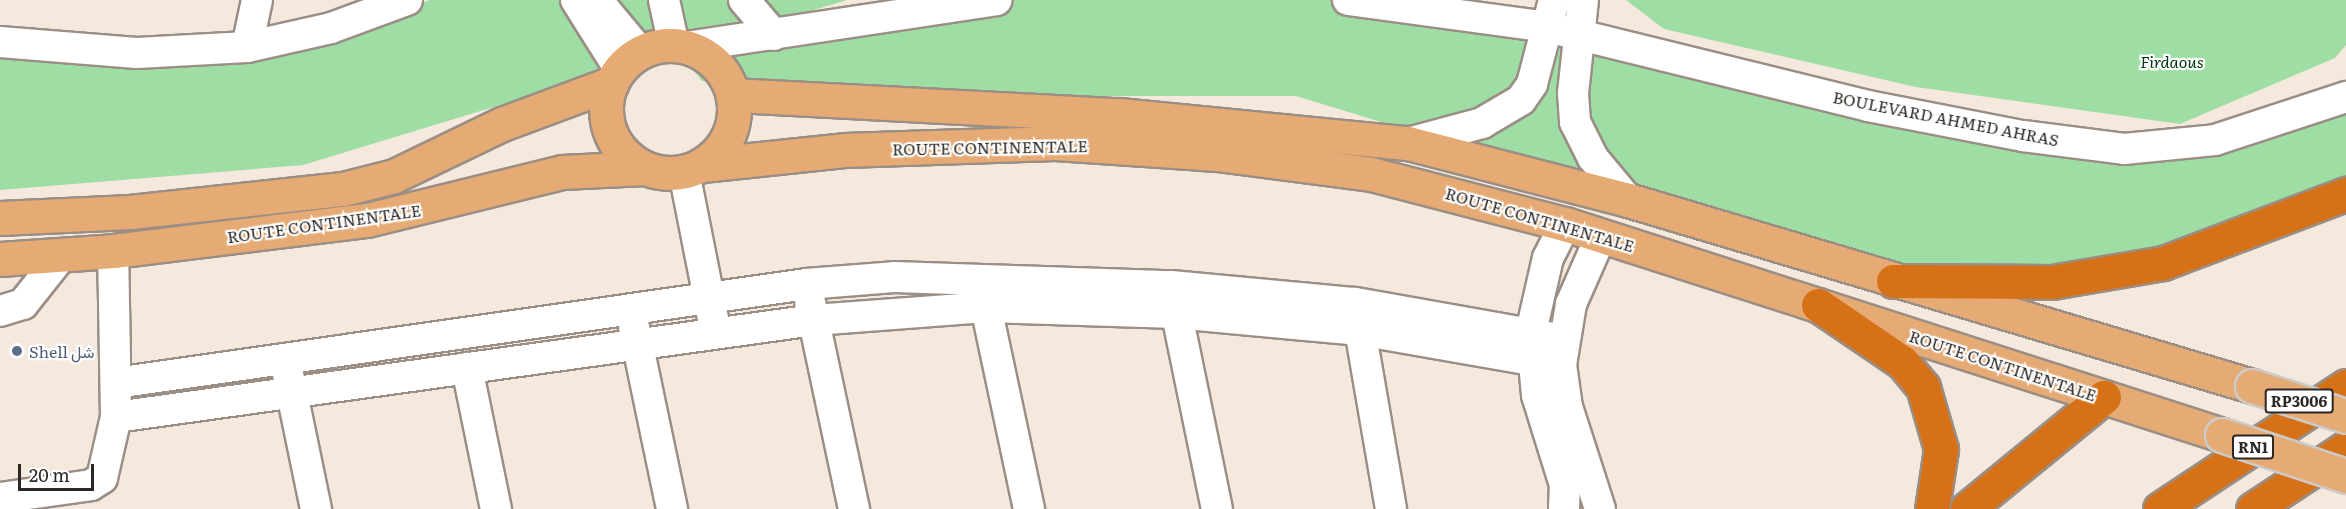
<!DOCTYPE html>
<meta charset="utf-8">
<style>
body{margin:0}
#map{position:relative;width:2346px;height:509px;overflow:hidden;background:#f5e9de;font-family:Literata,Vazirmatn,serif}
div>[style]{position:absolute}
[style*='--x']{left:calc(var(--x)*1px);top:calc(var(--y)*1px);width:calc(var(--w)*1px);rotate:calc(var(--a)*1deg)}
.green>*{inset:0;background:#9edda3}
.roads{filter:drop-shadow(2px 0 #9a8e85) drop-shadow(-2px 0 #9a8e85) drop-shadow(0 2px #9a8e85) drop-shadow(0 -2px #9a8e85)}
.minor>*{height:30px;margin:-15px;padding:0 15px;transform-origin:15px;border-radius:15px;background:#fff}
.major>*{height:33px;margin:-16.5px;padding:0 16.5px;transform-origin:16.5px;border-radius:16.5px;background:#e6aa74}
.major>.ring{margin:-16.5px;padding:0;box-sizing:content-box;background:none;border:33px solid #e6aa74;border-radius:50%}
.highway>*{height:33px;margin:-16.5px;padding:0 16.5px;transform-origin:16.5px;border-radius:16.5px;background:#d67118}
.bridges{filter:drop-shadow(2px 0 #cccbca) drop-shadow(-2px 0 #cccbca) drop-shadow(0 2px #cccbca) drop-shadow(0 -2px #cccbca)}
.major-bridge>*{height:33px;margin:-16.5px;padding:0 16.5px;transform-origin:16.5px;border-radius:16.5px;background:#e6aa74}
.dots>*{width:16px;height:16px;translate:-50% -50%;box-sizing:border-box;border:3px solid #fff;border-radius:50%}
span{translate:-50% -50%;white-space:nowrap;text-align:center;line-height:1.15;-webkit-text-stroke:4.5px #fff;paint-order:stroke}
.shield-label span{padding:2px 4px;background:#fff;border:2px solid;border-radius:4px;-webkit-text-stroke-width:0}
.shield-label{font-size:15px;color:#2c2723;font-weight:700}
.park-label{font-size:16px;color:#00370c;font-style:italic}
.street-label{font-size:16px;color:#2c2723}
.service-label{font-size:16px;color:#4e5e75}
.left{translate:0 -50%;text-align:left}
.scale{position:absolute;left:18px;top:464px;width:76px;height:27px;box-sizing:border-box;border:3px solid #2c2723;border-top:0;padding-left:8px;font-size:18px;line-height:21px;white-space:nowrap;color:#2c2723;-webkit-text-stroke:4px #fff;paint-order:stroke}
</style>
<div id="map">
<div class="green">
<div style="clip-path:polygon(430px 0,847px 0,700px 44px,944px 0,1385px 0,2124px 149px,2346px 97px,2346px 192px,2163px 263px,1914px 285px,1296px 96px,1064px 96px,702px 81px,678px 51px,303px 165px,0 190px,0 44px,353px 31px)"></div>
<div style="clip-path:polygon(1626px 0,2346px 0,2346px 45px,2335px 58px,2180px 124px,1916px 87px,1664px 29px)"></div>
</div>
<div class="roads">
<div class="minor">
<div style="--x:576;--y:0;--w:83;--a:57.8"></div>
<div style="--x:597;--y:0;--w:69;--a:50.3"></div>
<div style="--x:664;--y:0;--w:47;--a:77.7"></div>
<div style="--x:744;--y:0;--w:46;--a:49.4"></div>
<div style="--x:1348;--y:0;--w:201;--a:7.7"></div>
<div style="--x:1547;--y:27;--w:331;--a:13.8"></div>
<div style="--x:1868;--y:106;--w:158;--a:11"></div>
<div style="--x:2023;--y:136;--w:102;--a:7.3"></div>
<div style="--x:2124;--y:149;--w:91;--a:-5.6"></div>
<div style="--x:2215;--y:140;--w:138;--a:-18.2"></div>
<div style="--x:1583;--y:0;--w:94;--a:96.1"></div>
<div style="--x:1573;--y:93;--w:29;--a:86"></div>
<div style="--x:1575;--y:122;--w:40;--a:63.4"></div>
<div style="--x:1593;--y:158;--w:55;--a:50.2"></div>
<div style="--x:0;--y:42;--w:137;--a:4.6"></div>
<div style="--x:137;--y:53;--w:110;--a:-3.1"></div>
<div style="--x:247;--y:47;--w:86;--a:-12.7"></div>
<div style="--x:331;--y:28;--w:81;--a:-20.2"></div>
<div style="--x:247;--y:47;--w:48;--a:-78"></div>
<div style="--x:686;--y:47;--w:314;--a:-8.6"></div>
<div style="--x:1408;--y:143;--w:77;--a:-15.1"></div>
<div style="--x:1482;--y:123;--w:45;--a:-30.5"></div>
<div style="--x:1521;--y:100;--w:19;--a:-55"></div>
<div style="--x:1532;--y:84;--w:87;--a:-75.3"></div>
<div style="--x:684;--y:172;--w:150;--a:78.8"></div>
<div style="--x:982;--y:288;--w:226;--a:78"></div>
<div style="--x:1173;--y:295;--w:218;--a:78.4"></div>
<div style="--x:810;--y:302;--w:212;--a:78"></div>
<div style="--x:0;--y:311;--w:24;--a:-17"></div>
<div style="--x:23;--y:304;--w:61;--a:-51.6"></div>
<div style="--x:1357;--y:312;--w:200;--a:80.2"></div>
<div style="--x:634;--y:327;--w:186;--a:78.2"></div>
<div style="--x:467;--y:368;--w:144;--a:78.4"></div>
<div style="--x:288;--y:374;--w:138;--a:78.3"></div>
<div style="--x:116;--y:383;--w:697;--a:-8.16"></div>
<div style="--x:806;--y:284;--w:88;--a:-4.5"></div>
<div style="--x:894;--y:277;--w:277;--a:1.9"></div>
<div style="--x:1171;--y:286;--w:185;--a:5.3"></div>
<div style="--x:1355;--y:303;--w:212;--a:10"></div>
<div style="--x:116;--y:417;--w:705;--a:-7.91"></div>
<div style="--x:814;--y:320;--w:172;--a:-4.3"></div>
<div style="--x:986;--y:307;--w:190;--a:1.8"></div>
<div style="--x:1176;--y:313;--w:185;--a:5.3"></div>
<div style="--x:1360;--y:330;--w:204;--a:9.9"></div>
<div style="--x:0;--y:498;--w:92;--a:-8.1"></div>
<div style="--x:91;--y:485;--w:13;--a:-32"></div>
<div style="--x:102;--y:478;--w:63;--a:-77.1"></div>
<div style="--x:116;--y:417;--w:166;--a:-91"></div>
<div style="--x:1564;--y:509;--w:24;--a:-88"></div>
<div style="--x:1565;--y:485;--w:94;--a:-107.3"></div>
<div style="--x:1537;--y:395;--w:63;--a:-95.4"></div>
<div style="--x:1531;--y:332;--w:76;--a:-77.1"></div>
<div style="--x:1548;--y:258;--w:38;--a:-63"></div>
<div style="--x:1600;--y:509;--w:107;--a:-107.9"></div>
<div style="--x:1567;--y:407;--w:42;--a:-98.1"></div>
<div style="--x:1561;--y:365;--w:62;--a:-80.7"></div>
<div style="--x:1571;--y:304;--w:74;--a:-66.2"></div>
</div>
<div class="major">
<div class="ring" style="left:606px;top:45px;width:95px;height:95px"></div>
<div style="--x:733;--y:95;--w:388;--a:3"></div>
<div style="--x:1120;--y:115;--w:289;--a:5.6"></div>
<div style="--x:1408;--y:143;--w:227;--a:14.5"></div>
<div style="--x:1628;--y:200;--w:651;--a:16.6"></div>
<div style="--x:702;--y:165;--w:143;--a:-6"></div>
<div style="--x:844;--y:150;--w:211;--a:-1.9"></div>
<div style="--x:1055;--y:143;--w:162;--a:3.9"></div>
<div style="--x:1217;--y:154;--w:155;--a:7.4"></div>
<div style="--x:1371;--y:174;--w:200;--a:14.5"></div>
<div style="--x:1565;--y:224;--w:690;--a:17.8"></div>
<div style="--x:0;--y:218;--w:130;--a:-2.6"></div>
<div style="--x:130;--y:212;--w:214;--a:-6.2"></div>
<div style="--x:343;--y:189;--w:53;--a:-14.3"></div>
<div style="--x:394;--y:176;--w:120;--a:-25.7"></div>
<div style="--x:502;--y:124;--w:117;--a:-20.4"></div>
<div style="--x:0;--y:259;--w:113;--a:-4"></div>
<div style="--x:113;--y:251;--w:256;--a:-7"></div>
<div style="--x:367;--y:220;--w:201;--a:-13.8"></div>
<div style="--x:562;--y:172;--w:83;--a:-2.8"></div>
</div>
<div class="highway">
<div style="--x:1893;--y:281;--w:159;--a:0.4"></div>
<div style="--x:2052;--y:282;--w:113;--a:-9.7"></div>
<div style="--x:2163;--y:263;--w:196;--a:-20.7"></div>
<div style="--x:1818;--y:305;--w:102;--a:34.2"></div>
<div style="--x:1902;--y:362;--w:33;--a:50"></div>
<div style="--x:1923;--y:387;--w:65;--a:73.8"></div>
<div style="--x:1941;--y:449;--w:61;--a:98.5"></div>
<div style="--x:1967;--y:509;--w:177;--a:-39.3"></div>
<div style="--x:2160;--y:509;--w:223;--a:-33.5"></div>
<div style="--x:2253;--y:509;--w:111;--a:-33.3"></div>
</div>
</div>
<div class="bridges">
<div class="major-bridge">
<div style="--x:2252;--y:386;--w:99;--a:17.7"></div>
<div style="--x:2222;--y:435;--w:131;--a:18.3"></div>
</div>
</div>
<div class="dots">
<div style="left:17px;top:351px;background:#5c6f8a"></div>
</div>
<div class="shield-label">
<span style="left:2299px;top:401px">RP3006</span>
<span style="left:2253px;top:447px">RN1</span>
</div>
<div class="park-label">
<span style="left:2172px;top:61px">Firdaous</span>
</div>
<div class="street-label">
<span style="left:1946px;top:118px;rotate:11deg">BOULEVARD AHMED AHRAS</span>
<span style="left:990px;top:147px;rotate:-1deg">ROUTE CONTINENTALE</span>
<span style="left:1540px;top:219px;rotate:16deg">ROUTE CONTINENTALE</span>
<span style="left:324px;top:223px;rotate:-8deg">ROUTE CONTINENTALE</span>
<span style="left:2003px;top:365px;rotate:18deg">ROUTE CONTINENTALE</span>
</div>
<div class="service-label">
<span class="left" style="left:29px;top:351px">Shell شل</span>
</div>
<div class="scale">20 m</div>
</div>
